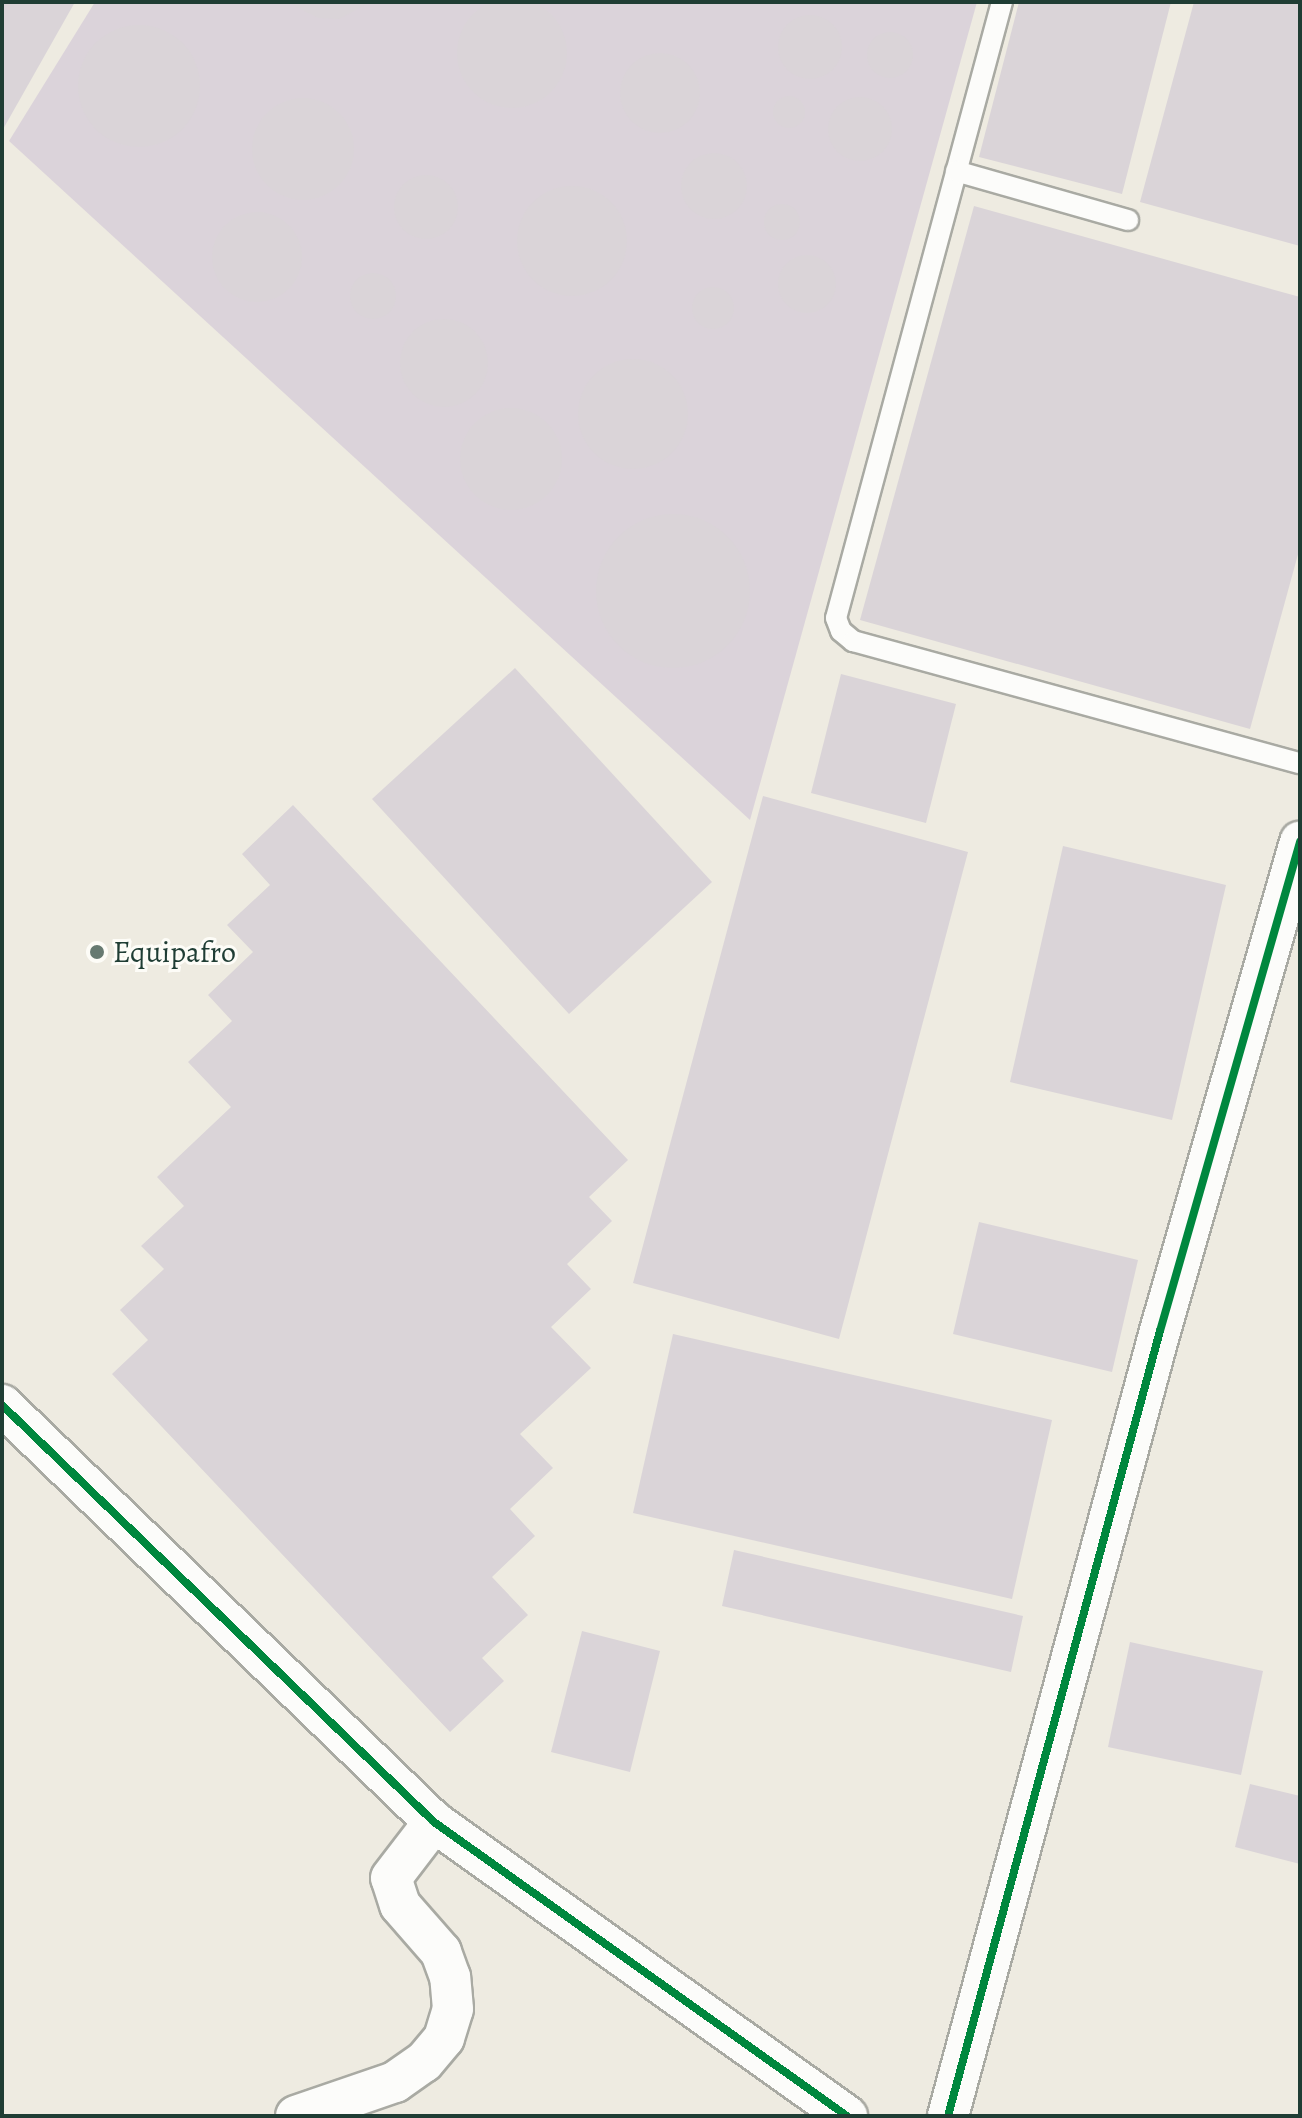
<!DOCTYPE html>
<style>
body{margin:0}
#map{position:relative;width:1302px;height:2118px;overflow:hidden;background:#eeebe1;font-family:Alegreya,serif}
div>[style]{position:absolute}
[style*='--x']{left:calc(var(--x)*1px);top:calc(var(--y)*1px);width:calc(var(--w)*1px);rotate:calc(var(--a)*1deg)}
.industrial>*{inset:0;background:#dbd3da}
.building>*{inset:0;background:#dad4d8}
.round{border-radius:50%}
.roads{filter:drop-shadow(2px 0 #a9aaa3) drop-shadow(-2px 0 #a9aaa3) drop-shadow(0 2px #a9aaa3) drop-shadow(0 -2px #a9aaa3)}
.lane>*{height:20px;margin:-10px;padding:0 10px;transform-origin:10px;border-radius:10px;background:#fcfcfa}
.street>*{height:40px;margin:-20px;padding:0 20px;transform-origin:20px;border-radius:20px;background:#fcfcfa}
.cycleway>*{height:8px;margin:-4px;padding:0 4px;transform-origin:4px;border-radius:4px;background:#00873e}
.dots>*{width:22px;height:22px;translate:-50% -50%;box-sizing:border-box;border:4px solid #fdfcf7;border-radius:50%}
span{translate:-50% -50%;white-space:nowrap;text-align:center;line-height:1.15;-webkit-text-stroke:6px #fdfcf7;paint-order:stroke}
.poi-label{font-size:30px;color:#1f3d34}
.left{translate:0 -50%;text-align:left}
.frame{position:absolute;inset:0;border:4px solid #1f3d34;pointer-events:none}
</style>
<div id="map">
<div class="industrial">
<div style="clip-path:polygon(95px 2px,977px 2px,750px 820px,9px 141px)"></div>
</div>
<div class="building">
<div class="round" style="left:457px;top:-2px;width:110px;height:110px"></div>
<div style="clip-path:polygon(2px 2px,75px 2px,2px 131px)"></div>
<div style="clip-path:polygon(287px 2px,371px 2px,339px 19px,318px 18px)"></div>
<div style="clip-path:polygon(1019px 2px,1171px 2px,1122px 194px,979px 157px)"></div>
<div style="clip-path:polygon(1194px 2px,1300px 2px,1300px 246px,1140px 202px)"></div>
<div class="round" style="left:778px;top:15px;width:64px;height:64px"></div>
<div class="round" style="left:78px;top:25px;width:122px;height:122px"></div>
<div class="round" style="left:867px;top:32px;width:46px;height:46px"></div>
<div class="round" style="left:620px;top:53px;width:80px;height:80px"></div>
<div class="round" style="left:773px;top:96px;width:32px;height:32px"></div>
<div class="round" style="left:828px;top:97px;width:64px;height:64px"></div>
<div class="round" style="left:252px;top:98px;width:102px;height:102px"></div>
<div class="round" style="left:681px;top:153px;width:66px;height:66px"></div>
<div class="round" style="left:394px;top:175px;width:64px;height:64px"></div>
<div class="round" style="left:517px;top:186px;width:110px;height:110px"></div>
<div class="round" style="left:764px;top:204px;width:36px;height:36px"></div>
<div style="clip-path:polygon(974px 206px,1300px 297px,1300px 547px,1250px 729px,860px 620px)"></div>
<div class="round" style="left:212px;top:212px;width:90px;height:90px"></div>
<div class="round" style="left:778px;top:255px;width:58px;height:58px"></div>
<div class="round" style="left:350px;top:273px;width:46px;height:46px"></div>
<div class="round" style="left:692px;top:287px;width:42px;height:42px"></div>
<div class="round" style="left:400px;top:319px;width:88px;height:88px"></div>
<div class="round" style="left:578px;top:359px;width:110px;height:110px"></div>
<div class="round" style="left:460px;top:408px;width:102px;height:102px"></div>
<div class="round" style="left:596px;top:514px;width:154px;height:154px"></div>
<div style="clip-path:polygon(515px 668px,712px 882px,569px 1014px,372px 799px)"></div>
<div style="clip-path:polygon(841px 674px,956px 704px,926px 823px,811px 793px)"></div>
<div style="clip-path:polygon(763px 796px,968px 852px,839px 1339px,633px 1283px)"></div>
<div style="clip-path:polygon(293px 805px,628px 1160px,589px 1197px,612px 1221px,567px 1264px,591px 1289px,551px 1327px,591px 1368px,520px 1434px,553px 1468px,510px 1509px,535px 1536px,492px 1577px,528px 1615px,482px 1658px,504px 1681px,450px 1732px,112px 1374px,148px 1340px,120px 1310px,164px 1269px,141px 1246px,184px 1206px,157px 1177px,231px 1107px,188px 1062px,232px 1021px,208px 995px,253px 952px,227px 925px,270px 885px,242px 854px)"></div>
<div style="clip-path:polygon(1063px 846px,1226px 885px,1172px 1120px,1010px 1082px)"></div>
<div style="clip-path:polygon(979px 1222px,1138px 1260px,1112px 1372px,953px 1334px)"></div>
<div style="clip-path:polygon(673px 1334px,1052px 1420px,1012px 1599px,633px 1513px)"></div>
<div style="clip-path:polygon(734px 1550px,1023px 1616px,1011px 1672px,722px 1606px)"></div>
<div style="clip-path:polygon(582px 1631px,660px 1651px,630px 1772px,551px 1752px)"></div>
<div style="clip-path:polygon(1130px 1642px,1263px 1671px,1241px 1775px,1108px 1747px)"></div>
<div style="clip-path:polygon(1250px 1784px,1300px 1796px,1300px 1864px,1235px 1847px)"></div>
</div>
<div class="roads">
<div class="lane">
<div style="--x:1002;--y:2;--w:638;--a:105.08"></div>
<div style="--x:836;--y:618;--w:14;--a:69"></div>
<div style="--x:841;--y:631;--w:16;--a:40"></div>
<div style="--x:853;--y:641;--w:463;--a:15.3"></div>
<div style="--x:956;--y:171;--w:179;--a:15.9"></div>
</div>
<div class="street">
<div style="--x:2;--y:1405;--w:600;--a:43.99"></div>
<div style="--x:434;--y:1822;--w:507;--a:35.45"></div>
<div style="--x:296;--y:2116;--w:105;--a:-19"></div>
<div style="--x:395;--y:2082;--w:35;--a:-35"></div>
<div style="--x:424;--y:2062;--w:31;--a:-50"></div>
<div style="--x:444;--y:2038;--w:30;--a:-73"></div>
<div style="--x:453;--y:2009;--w:32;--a:-95"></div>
<div style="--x:450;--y:1977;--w:27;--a:-110"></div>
<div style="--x:441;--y:1952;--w:62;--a:-131.1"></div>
<div style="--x:400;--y:1905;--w:28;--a:-108"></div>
<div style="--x:391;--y:1878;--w:71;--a:-52.5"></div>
<div style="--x:948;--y:2116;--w:813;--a:-74.89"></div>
<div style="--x:1160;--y:1331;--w:509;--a:-74.02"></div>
</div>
</div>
<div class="cycleway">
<div style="--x:2;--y:1405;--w:600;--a:43.99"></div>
<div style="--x:434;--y:1822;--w:507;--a:35.45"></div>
<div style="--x:948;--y:2116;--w:813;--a:-74.89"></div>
<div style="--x:1160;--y:1331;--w:509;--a:-74.02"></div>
</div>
<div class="dots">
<div style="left:97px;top:952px;background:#677a71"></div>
</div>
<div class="poi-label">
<span class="left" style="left:113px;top:952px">Equipafro</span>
</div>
<div class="frame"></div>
</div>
